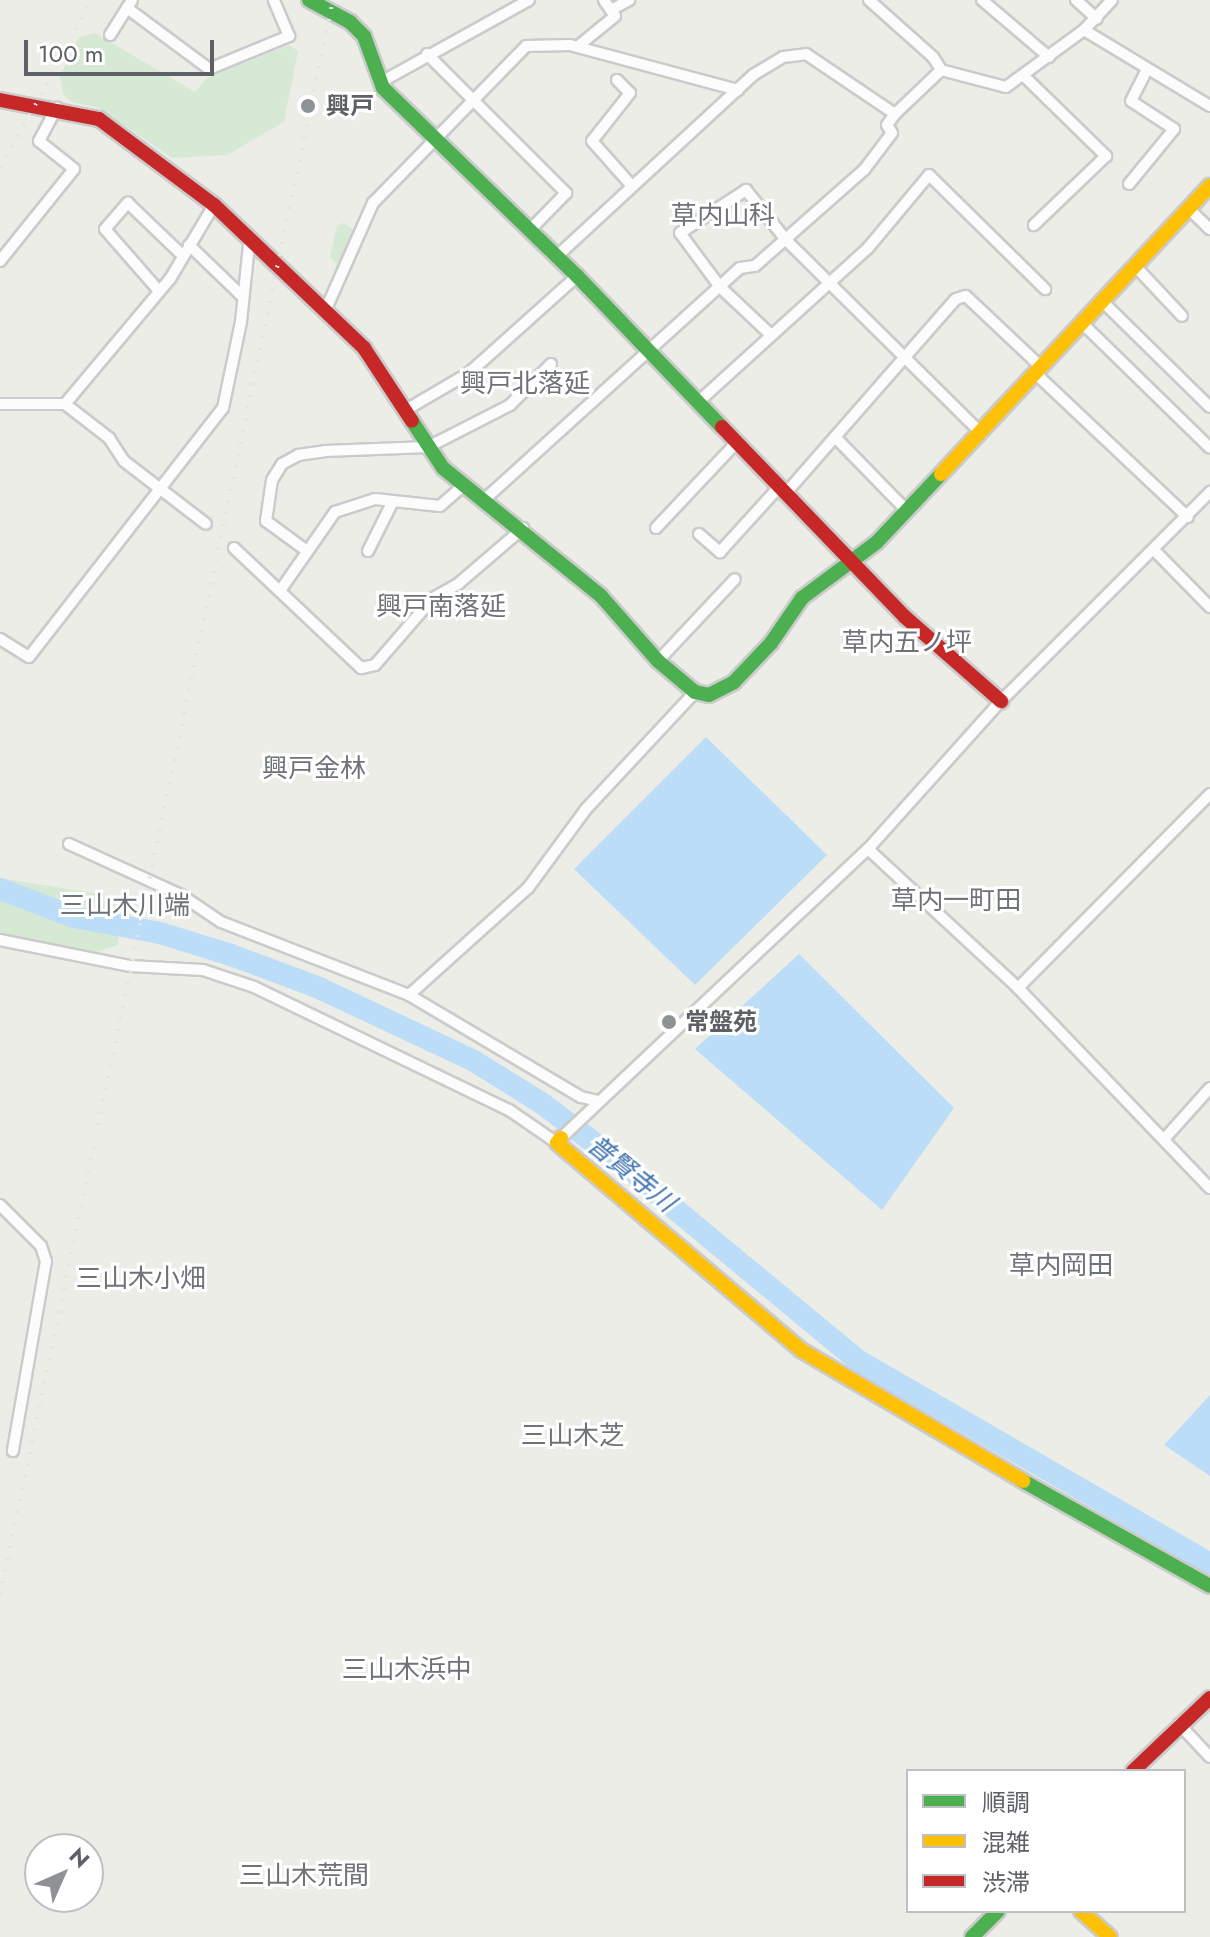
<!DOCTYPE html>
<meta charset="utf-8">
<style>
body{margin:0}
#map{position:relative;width:1210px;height:1937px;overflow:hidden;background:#edede8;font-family:Jost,"Noto Sans JP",sans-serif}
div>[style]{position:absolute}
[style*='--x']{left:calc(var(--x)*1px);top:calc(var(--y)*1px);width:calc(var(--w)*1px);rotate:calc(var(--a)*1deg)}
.green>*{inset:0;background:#d6e9d4}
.water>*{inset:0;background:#bcddf7}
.river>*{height:22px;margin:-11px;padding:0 11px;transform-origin:11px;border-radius:11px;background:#bcddf7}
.roads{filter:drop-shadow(2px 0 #cacbca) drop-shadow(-2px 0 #cacbca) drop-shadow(0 2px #cacbca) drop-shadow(0 -2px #cacbca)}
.street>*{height:10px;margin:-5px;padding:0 5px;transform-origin:5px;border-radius:5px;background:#fcfcfc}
.fast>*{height:14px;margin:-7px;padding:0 7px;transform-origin:7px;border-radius:7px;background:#4caf50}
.slow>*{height:14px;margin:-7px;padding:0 7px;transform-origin:7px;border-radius:7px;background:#ffc107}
.jam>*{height:14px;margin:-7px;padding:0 7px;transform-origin:7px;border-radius:7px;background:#c62828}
.rail>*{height:4px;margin-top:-2px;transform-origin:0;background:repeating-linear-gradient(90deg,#e4e4e3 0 2px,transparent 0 12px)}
.dots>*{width:22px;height:22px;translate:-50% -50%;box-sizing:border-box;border:4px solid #fff;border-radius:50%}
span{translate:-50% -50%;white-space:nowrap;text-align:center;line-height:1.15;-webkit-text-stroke:6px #fff;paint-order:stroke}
.poi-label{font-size:24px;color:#5d6166;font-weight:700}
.left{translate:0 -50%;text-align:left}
.neighbourhood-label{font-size:26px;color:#6e7378}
.water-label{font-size:26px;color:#4376b1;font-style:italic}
.legend{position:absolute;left:906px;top:1769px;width:280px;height:144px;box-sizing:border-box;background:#fff;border:2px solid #bec0c2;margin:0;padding:10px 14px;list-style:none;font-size:24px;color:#5d6166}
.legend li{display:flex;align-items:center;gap:16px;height:40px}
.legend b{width:40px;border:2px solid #bec0c2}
.north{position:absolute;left:24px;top:1833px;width:80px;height:80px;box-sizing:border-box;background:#fff;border:2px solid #bec0c2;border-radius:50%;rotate:45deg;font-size:22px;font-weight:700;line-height:32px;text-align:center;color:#5d6166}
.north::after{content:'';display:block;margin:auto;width:28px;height:36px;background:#8f9294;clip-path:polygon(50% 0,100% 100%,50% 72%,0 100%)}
.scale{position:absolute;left:24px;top:40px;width:190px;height:36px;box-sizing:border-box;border:4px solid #5d6166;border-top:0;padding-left:10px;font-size:24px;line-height:28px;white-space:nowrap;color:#5d6166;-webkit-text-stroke:6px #fff;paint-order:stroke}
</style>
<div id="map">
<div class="green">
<div style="clip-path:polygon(95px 33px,195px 92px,207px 78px,289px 45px,298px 51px,284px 122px,227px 155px,172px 158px,99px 108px,71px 102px,63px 94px,60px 76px,79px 37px)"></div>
<div style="clip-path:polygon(343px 223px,353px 229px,338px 265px,330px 257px,337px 226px)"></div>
<div style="clip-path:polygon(0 878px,118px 897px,118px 945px,88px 955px,0 936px)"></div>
</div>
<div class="water">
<div style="clip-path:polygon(706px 737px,827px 855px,695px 985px,574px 869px)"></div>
<div style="clip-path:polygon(799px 954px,954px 1108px,882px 1210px,695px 1049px)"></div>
<div style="clip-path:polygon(1210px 1395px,1210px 1476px,1164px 1445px)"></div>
</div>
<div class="river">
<div style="--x:0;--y:889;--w:79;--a:20.7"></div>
<div style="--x:74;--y:917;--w:87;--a:10.5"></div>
<div style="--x:160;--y:933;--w:74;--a:17.2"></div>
<div style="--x:231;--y:955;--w:92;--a:20.4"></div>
<div style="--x:317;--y:987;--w:174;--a:25.2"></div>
<div style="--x:474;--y:1061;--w:81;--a:31.9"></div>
<div style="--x:543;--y:1104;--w:79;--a:37.3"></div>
<div style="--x:606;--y:1152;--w:328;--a:39.6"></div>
<div style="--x:859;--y:1361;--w:405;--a:30"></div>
</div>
<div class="roads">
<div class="street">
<div style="--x:869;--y:0;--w:86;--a:41.7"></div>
<div style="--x:933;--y:57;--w:15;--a:58"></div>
<div style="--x:982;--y:0;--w:88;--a:40.4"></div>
<div style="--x:1076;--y:0;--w:28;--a:42"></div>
<div style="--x:127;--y:8;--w:102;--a:36.6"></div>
<div style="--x:209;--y:69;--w:87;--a:-22.4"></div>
<div style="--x:289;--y:36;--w:39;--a:-113"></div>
<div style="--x:611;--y:10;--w:21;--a:-29"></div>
<div style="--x:1084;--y:30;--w:147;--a:31.1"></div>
<div style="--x:110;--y:35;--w:41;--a:-57.8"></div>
<div style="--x:577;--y:47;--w:49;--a:-39.2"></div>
<div style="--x:615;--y:16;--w:19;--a:-125"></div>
<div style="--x:427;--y:54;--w:197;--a:45"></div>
<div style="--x:566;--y:193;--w:52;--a:134.2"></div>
<div style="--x:1024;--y:76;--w:115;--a:44.3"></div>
<div style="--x:1106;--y:156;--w:100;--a:136.2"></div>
<div style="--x:617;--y:80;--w:18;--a:45"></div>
<div style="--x:630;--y:93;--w:61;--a:128.4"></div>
<div style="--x:592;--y:141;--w:59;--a:48.4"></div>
<div style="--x:381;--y:82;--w:169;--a:-29"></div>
<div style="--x:1129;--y:184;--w:71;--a:-50.7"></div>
<div style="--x:1174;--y:129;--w:51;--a:-146.9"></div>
<div style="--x:1131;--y:101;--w:35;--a:-63"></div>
<div style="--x:1189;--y:209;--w:29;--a:44"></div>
<div style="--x:189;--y:245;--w:74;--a:43.9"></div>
<div style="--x:556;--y:257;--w:268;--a:-42.7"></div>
<div style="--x:753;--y:75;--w:35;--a:-31"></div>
<div style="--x:783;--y:57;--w:23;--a:-7"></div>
<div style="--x:806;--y:54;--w:107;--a:34"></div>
<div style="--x:0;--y:261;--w:118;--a:-51.2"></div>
<div style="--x:74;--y:169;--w:45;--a:-141.3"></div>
<div style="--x:39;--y:141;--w:38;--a:-62"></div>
<div style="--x:1136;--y:267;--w:67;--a:46.8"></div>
<div style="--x:159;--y:291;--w:82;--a:-131.1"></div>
<div style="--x:105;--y:229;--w:35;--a:-49"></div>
<div style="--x:128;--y:203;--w:76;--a:43.9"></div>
<div style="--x:1104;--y:303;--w:148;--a:44.5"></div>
<div style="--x:326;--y:309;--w:116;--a:-66.1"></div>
<div style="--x:373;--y:203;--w:219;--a:-45.7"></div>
<div style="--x:526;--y:46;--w:44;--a:-1.3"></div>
<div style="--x:570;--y:45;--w:174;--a:15"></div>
<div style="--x:1083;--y:324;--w:177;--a:44.3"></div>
<div style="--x:771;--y:335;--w:70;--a:-136.7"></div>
<div style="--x:720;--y:287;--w:67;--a:-126.5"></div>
<div style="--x:680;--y:233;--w:79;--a:-33.1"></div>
<div style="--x:746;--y:190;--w:64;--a:51.3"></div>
<div style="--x:786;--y:240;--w:273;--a:44.7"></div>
<div style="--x:1035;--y:373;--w:210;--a:43.3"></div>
<div style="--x:697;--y:403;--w:231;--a:-42.2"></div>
<div style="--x:868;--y:248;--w:95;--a:-50.1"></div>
<div style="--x:929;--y:175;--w:163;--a:44.5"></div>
<div style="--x:0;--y:404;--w:65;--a:0"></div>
<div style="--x:65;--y:404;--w:56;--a:37.7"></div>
<div style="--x:109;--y:438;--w:27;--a:57"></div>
<div style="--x:124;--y:461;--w:103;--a:37.5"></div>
<div style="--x:65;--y:404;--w:163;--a:-50"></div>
<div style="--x:170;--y:279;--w:86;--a:-59.3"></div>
<div style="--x:404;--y:411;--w:75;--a:-30.3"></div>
<div style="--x:469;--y:373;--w:145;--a:-41.9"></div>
<div style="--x:835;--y:437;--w:103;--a:45.8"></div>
<div style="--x:785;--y:494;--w:259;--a:-48.8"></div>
<div style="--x:956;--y:299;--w:10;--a:-17"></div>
<div style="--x:966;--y:296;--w:103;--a:43.4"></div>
<div style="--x:485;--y:499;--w:344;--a:-42.2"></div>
<div style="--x:740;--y:268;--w:15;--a:-8"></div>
<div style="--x:755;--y:266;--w:145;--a:-41.4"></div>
<div style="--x:864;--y:170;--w:46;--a:-52.9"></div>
<div style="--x:892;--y:133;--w:9;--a:-122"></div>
<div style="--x:887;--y:125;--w:14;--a:-54"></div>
<div style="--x:895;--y:114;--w:64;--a:-43.7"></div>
<div style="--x:941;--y:70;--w:67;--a:14.7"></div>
<div style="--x:1006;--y:87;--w:97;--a:-36.2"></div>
<div style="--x:1084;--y:30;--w:41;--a:-47"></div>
<div style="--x:656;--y:528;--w:117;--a:-46.7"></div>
<div style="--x:699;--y:534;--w:28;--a:41"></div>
<div style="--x:720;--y:552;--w:88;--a:-47.8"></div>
<div style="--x:234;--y:548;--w:175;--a:43.4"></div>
<div style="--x:361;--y:668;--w:14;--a:-12"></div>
<div style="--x:375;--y:665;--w:89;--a:-49.1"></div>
<div style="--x:433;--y:598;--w:29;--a:-29"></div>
<div style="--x:458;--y:584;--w:86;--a:-40.7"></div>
<div style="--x:1154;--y:550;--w:80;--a:45.5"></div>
<div style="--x:307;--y:551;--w:51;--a:-143.8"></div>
<div style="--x:266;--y:521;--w:41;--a:-81.7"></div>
<div style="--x:272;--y:480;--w:19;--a:-58"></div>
<div style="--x:282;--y:464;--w:18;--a:-29"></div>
<div style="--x:298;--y:455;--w:27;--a:-8"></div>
<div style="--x:325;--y:451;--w:103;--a:-2.2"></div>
<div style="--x:428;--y:447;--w:92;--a:-27.1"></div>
<div style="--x:510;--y:405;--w:58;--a:-45"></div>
<div style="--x:368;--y:551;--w:56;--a:-63.4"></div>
<div style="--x:282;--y:588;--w:93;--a:-55.1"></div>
<div style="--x:335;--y:512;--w:42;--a:-18"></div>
<div style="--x:375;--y:499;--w:65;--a:6.1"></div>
<div style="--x:440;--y:506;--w:33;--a:-41"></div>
<div style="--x:0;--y:639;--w:34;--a:32"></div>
<div style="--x:29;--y:657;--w:316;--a:-52.1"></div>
<div style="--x:223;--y:408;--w:88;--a:-78.2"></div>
<div style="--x:241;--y:322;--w:78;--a:-84.1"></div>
<div style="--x:658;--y:661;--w:112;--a:-46.8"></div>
<div style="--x:69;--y:844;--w:123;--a:24.5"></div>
<div style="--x:181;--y:895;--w:48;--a:34"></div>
<div style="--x:221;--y:922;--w:202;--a:21.2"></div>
<div style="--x:409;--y:995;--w:200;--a:30.7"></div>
<div style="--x:581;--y:1097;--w:17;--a:13"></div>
<div style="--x:868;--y:849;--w:205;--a:42.8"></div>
<div style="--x:1018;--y:988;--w:277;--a:46.2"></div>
<div style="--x:0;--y:940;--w:133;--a:11.3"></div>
<div style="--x:130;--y:966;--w:73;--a:3.1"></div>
<div style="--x:203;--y:970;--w:54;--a:18.4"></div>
<div style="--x:254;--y:987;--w:283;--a:25.8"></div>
<div style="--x:509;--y:1110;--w:58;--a:34.5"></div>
<div style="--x:1018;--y:988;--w:273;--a:-45.3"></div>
<div style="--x:409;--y:995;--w:160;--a:-42"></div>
<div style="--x:528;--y:888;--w:98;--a:-53.7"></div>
<div style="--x:586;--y:809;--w:160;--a:-47"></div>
<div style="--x:1166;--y:1137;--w:66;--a:-48.1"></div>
<div style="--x:561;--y:1138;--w:422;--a:-43.3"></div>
<div style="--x:868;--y:849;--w:199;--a:-48.1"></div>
<div style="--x:1001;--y:701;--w:296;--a:-45"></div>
<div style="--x:0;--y:1205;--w:58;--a:45"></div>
<div style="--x:41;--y:1246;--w:16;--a:72"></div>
<div style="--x:46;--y:1261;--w:193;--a:99.9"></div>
<div style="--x:1179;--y:1724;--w:45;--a:46.8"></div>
</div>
<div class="fast">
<div style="--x:309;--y:0;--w:47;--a:28.2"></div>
<div style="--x:350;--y:22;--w:20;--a:45"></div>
<div style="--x:364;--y:36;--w:55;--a:69.9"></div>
<div style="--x:383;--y:88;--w:270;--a:44.1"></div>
<div style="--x:577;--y:276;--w:209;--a:46.2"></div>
<div style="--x:412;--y:421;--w:56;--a:56.6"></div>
<div style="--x:443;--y:468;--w:203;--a:39"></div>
<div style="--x:601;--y:596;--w:86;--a:48.8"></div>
<div style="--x:658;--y:661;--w:48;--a:40"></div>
<div style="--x:695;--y:692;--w:14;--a:12"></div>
<div style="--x:709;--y:695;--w:28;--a:-27"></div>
<div style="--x:734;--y:682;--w:54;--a:-46.5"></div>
<div style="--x:771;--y:643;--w:55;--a:-55.4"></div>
<div style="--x:802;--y:598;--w:94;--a:-36.7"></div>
<div style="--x:877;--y:542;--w:93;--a:-46.7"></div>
<div style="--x:1023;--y:1481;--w:214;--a:29.3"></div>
<div style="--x:972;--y:1937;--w:37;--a:-45"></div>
</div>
<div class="slow">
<div style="--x:941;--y:474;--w:394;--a:-47"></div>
<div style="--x:561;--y:1138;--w:6;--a:129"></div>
<div style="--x:557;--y:1143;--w:320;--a:40.3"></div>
<div style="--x:801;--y:1350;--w:258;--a:30.5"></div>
<div style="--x:1081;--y:1911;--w:39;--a:42"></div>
</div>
<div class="jam">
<div style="--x:0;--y:100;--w:101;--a:10.9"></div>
<div style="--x:99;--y:119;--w:144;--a:36.8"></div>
<div style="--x:214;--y:205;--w:207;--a:43.6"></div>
<div style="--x:364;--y:348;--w:87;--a:56.7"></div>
<div style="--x:722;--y:427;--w:264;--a:46.1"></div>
<div style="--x:905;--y:617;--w:128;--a:41.2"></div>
<div style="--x:1133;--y:1771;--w:106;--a:-43.5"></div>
</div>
</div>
<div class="rail">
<div style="--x:75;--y:30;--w:34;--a:-62"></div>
<div style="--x:0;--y:168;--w:124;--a:-60.9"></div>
<div style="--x:0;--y:1595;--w:1629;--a:-78.21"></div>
</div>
<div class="dots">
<div style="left:308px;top:106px;background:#8f9294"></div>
<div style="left:669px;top:1022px;background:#8f9294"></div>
</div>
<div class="poi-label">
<span class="left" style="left:326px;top:106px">興戸</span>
<span class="left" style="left:685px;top:1022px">常盤苑</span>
</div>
<div class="neighbourhood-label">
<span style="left:723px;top:216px">草内山科</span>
<span style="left:525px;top:384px">興戸北落延</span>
<span style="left:441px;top:607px">興戸南落延</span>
<span style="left:907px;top:643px">草内五ノ坪</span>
<span style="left:314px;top:769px">興戸金林</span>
<span style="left:956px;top:901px">草内一町田</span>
<span style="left:125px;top:906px">三山木川端</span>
<span style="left:1061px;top:1266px">草内岡田</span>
<span style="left:141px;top:1279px">三山木小畑</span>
<span style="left:573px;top:1436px">三山木芝</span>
<span style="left:407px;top:1670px">三山木浜中</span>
<span style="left:304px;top:1876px">三山木荒間</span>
</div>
<div class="water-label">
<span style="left:631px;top:1174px;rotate:39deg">普賢寺川</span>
</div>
<ul class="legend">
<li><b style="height:10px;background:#4caf50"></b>順調</li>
<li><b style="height:10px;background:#ffc107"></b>混雑</li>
<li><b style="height:10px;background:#c62828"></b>渋滞</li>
</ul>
<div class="north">N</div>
<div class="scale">100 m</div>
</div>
